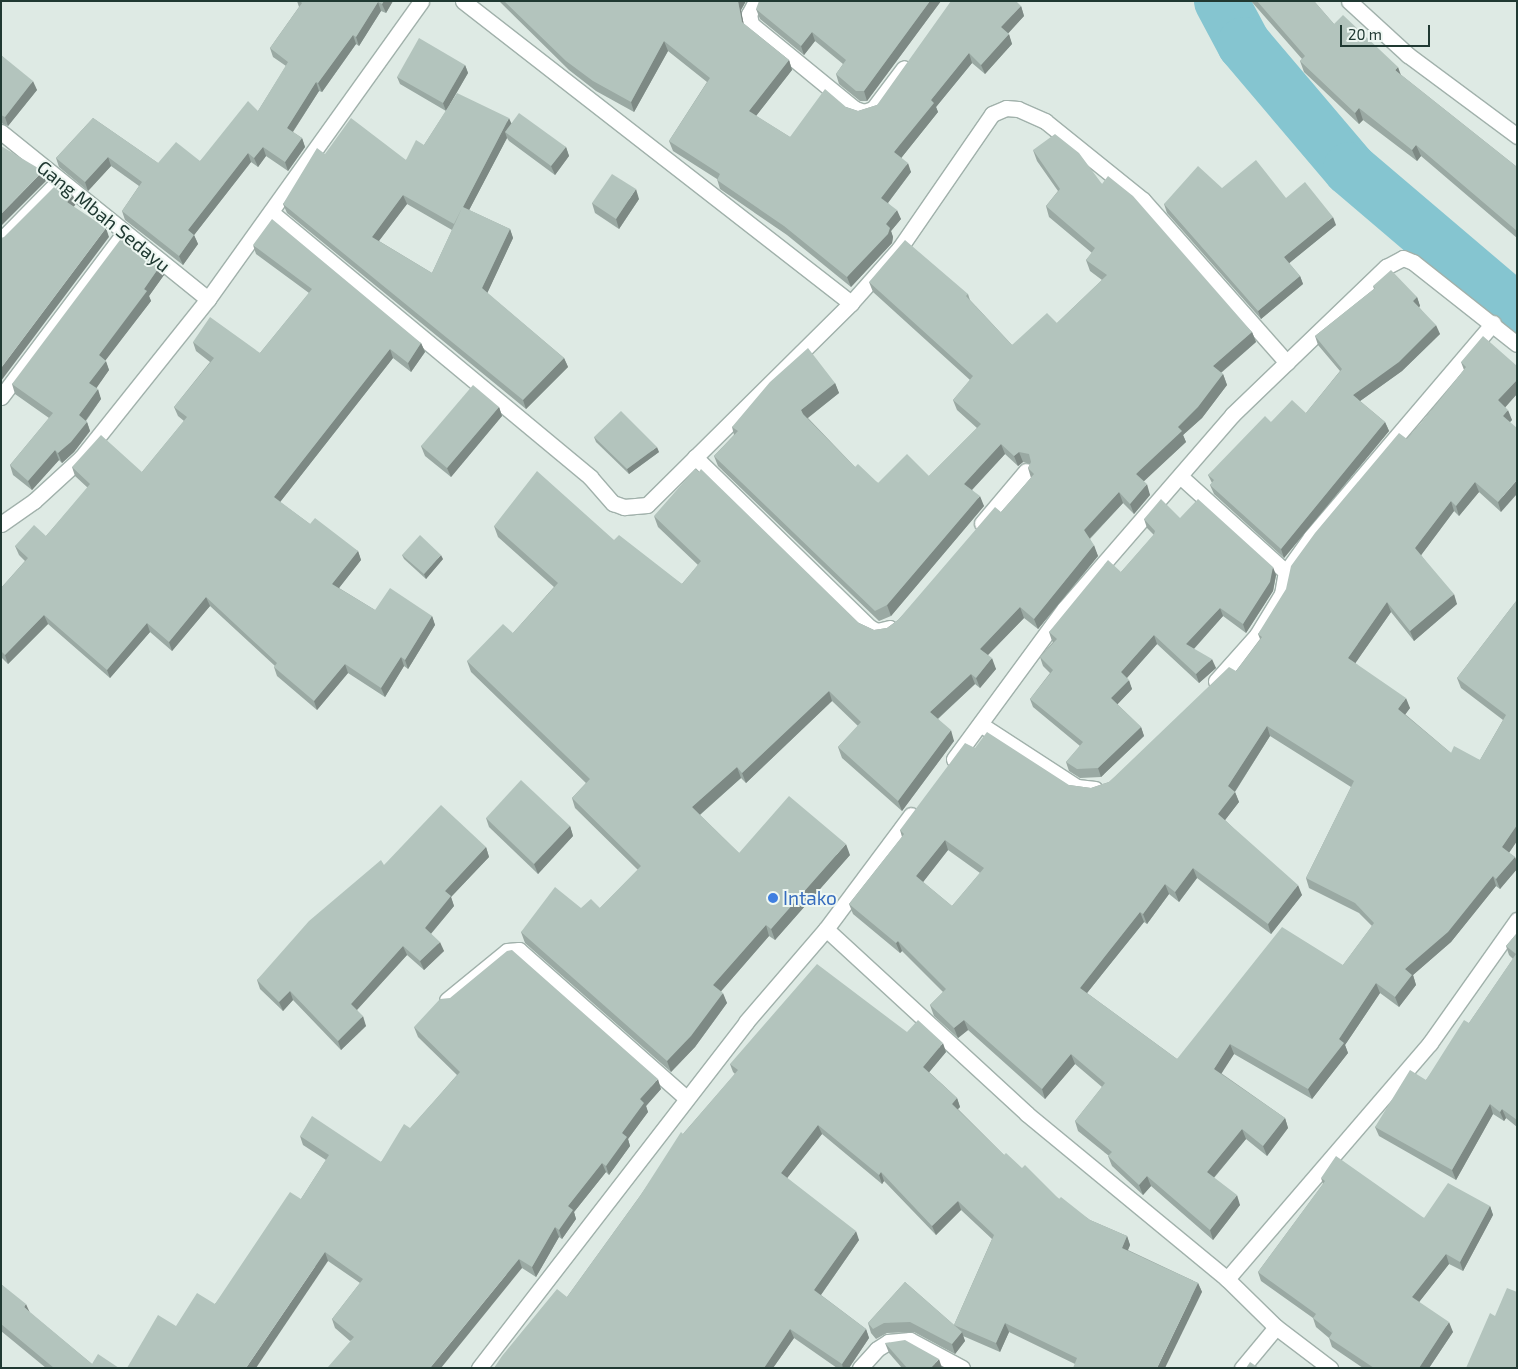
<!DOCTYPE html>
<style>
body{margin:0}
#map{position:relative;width:1518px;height:1369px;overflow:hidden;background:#deeae4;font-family:"Exo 2",sans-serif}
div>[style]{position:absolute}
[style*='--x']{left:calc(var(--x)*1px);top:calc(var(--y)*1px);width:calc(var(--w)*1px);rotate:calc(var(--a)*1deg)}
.river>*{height:54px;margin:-27px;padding:0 27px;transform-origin:27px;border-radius:27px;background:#85c5d0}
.roads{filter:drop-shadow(1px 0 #a1b1ab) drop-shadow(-1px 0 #a1b1ab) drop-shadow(0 1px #a1b1ab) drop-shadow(0 -1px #a1b1ab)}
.street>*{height:15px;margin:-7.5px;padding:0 7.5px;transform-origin:7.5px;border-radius:7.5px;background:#fff}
.secondary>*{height:15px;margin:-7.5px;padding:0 7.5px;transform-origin:7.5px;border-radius:7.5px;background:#fff}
.wall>*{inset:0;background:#9aa9a3}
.shaded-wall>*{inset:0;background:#7d8984}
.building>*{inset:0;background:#b3c4bd}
.dots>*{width:14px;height:14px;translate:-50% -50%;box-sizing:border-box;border:2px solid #eef7f2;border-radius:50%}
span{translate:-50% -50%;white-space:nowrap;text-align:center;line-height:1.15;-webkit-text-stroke:4px #eef7f2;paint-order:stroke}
.street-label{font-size:19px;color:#203932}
.shop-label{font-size:19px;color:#366cbe}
.left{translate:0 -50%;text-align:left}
.frame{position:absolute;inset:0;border:2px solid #203932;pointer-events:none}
.scale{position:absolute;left:1340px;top:25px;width:90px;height:22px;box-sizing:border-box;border:2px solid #203932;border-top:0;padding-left:6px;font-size:15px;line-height:18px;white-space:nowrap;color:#203932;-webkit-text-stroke:4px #eef7f2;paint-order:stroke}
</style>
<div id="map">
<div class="river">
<div style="--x:1221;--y:1;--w:49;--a:61.9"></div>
<div style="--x:1244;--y:44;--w:164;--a:49.7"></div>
<div style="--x:1350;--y:169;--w:219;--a:40.4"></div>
</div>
<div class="roads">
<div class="street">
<div style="--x:463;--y:1;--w:492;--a:37.9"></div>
<div style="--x:756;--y:1;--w:15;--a:118"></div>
<div style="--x:749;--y:14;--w:10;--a:79"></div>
<div style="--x:751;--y:24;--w:134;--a:39.3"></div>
<div style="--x:855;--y:109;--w:9;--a:18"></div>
<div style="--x:864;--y:112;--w:9;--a:-18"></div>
<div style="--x:873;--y:109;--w:51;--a:-52.9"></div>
<div style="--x:1349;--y:1;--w:80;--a:42.5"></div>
<div style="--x:1408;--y:55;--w:136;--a:36.6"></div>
<div style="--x:1;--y:132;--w:266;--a:38.9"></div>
<div style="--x:271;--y:212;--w:415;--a:39.7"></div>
<div style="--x:590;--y:477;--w:35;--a:49"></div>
<div style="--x:613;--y:503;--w:12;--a:20"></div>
<div style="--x:624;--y:507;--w:23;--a:-5"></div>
<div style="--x:647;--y:505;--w:287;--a:-44.7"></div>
<div style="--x:851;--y:303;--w:72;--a:-48.4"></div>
<div style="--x:899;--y:249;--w:164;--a:-55.4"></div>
<div style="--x:992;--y:114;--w:15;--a:-23"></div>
<div style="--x:1006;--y:108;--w:12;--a:5"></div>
<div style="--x:1018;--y:109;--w:30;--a:24"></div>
<div style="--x:1045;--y:121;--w:126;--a:38.9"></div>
<div style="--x:1143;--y:200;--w:217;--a:48.5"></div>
<div style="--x:1;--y:240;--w:84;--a:-45.5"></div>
<div style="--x:1;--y:397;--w:206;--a:-53.1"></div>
<div style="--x:695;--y:457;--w:243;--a:44.3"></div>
<div style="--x:869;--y:627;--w:9;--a:27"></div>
<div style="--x:877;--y:631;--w:13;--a:-13"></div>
<div style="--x:1180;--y:476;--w:143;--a:42.2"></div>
<div style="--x:1286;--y:572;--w:43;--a:-54.5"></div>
<div style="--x:1311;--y:537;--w:281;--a:-49.6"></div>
<div style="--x:982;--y:523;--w:68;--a:-49.8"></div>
<div style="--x:1;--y:524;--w:40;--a:-34.9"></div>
<div style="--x:34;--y:501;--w:64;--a:-42.5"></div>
<div style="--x:81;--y:458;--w:203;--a:-51.4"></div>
<div style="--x:208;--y:299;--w:366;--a:-54.4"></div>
<div style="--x:1216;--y:681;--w:62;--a:-48.3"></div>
<div style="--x:1257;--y:635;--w:48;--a:-58.6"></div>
<div style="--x:1282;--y:594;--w:22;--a:-80"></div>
<div style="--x:980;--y:724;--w:116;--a:33"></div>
<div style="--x:1077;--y:787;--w:18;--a:6"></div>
<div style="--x:954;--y:759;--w:187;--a:-53.7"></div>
<div style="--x:1065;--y:608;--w:255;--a:-49.1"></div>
<div style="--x:1232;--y:415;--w:214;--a:-43.9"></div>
<div style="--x:1386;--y:267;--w:19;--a:-28"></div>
<div style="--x:1403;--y:258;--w:11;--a:22"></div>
<div style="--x:1413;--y:262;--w:132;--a:38.3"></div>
<div style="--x:826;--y:929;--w:142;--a:-53.3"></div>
<div style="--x:447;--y:1000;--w:77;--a:-39.2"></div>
<div style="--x:507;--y:951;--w:12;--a:-5"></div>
<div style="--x:519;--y:950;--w:223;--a:41.5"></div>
<div style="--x:1227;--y:1279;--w:311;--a:-49.3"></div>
<div style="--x:1430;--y:1043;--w:151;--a:-54.7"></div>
<div style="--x:860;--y:1368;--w:25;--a:-48"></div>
<div style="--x:877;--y:1349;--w:13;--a:-32"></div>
<div style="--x:888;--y:1342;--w:22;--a:-5"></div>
<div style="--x:910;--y:1340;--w:59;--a:28.3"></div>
<div style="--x:1242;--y:1368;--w:53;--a:-50.3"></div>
</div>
<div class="secondary">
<div style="--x:479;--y:1368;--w:437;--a:-52.3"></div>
<div style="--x:746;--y:1022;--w:123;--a:-49.3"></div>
<div style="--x:826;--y:929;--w:273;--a:42.6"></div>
<div style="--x:1027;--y:1114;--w:259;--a:39.5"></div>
<div style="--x:1227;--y:1279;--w:69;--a:44.4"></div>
<div style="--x:1276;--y:1327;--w:68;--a:37.2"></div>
</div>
</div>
<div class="wall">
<div style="clip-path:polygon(297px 1px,393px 1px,386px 13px,381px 11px,359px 46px,356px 44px,322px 92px,319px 91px,293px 132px,302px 138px,305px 147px,288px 171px,266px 156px,258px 167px,251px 162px,194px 235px,198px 244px,183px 265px,125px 220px,122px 211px,139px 186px,111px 166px,88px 191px,59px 167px,56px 158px,93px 118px,158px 163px,200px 161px,258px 111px,286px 66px,273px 57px,270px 48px,299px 7px)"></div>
<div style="clip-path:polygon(499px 1px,746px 1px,741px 10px,743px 23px,789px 60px,792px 70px,756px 116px,790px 137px,846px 107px,858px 111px,877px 105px,1021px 6px,1024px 16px,1008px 33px,1012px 44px,985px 74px,972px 63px,936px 107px,938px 112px,901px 158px,911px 172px,888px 203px,901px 219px,891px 231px,893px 237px,892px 243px,851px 287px,787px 235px,720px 189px,717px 179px,673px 151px,669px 141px,707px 82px,668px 51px,634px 112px,596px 91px,569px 70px)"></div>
<div style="clip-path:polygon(941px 1px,867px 101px,860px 101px,839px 84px,836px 74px,843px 64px,815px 41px,804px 55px,760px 19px,756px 9px)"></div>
<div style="clip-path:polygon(1251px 1px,1314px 1px,1334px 24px,1400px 74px,1517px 167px,1517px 238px,1421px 156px,1417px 161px,1363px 120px,1359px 124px,1304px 72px,1300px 61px,1302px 59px)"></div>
<div style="clip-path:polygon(1px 55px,37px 90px,8px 126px,1px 123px)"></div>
<div style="clip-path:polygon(evenodd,465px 65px,468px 73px,450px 104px,511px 123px,566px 147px,569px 156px,555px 175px,509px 141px,507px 138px,469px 210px,510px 229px,513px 238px,487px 293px,564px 358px,568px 367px,526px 409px,287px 213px,283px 204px,325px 154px,406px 160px,424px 145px,446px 111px,400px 84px,397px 77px,465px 65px,407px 204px,452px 230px,432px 273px,379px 241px,407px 204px)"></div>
<div style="clip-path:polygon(1033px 150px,1102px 184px,1252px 332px,1256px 342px,1221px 373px,1223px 374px,1227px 385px,1202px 418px,1183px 435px,1186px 442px,1143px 481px,1150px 495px,1134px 514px,1123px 503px,1090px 539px,1098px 556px,1038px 629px,1024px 618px,988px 655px,996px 669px,980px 688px,975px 684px,938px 719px,954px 741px,902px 811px,842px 758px,838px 747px,858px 726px,832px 701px,746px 783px,741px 778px,700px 815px,739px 853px,850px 855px,775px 940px,769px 936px,721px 991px,727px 1003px,695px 1047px,671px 1072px,525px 943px,521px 932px,581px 908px,600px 908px,638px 870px,575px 808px,572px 798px,586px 783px,471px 672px,467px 661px,513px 633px,554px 587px,498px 537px,494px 526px,614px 540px,682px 584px,698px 565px,658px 527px,654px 516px,859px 623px,874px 630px,887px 628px,898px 620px,1001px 512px,1031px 478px,1028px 468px,1030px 464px,1023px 462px,1018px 466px,1005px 454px,972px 490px,984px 506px,891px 616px,879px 621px,718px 466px,714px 456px,734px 435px,732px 427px,835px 383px,839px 393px,808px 418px,855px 467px,878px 483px,929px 476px,977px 428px,957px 410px,953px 400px,970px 380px,873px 292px,869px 282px,968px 294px,970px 300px,1012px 345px,1057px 323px,1102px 280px,1090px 271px,1086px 260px,1092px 253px,1049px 217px,1046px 206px,1058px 191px,1037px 161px)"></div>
<div style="clip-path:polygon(1222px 188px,1286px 198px,1336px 225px,1289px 263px,1300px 276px,1303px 284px,1261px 319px,1167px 213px,1164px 204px)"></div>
<div style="clip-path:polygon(639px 199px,619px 229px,595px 213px,592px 203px)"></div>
<div style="clip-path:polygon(253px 245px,421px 343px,425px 352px,411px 372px,393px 358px,280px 502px,310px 524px,358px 551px,361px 560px,339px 588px,375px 610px,432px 616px,435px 625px,408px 669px,404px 666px,385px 697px,348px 673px,317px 710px,277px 676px,274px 667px,275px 666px,210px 606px,172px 651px,150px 632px,110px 678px,48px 624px,8px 664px,1px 657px,1px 588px,25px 561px,19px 555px,15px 546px,46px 536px,88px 488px,75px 476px,72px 467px,142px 472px,184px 421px,178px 416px,174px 407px,210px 362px,196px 351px,193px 342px,260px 353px,309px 293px,256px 254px)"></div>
<div style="clip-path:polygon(160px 266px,164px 275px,149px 296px,151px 301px,105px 360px,109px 370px,96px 388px,101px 399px,86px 421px,87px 422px,90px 431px,74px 452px,62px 463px,59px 460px,32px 490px,13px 475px,10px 465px,49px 418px,15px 394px,12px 384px)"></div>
<div style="clip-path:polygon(1373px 286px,1417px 297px,1420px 306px,1419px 307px,1440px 334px,1402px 371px,1360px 401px,1385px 422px,1389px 431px,1284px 558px,1214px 494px,1210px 485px,1212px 483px,1208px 475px,1271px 422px,1306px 413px,1340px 371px,1318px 345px,1315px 336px,1374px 289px)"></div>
<div style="clip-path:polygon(evenodd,1461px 362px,1517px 366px,1517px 394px,1505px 407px,1512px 420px,1510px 422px,1501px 512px,1479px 492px,1459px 516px,1454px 511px,1421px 555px,1457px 604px,1414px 641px,1391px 612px,1355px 663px,1410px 708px,1405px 714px,1451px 753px,1480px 760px,1503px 720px,1461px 688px,1457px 678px,1517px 600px,1517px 841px,1509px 853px,1515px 857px,1517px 863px,1517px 869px,1500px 889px,1496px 886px,1451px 942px,1413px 975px,1416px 985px,1399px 1007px,1380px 993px,1345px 1045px,1348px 1053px,1312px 1099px,1234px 1054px,1221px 1073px,1285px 1118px,1288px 1128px,1267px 1156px,1246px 1139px,1214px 1178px,1240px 1205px,1213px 1240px,1151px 1186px,1143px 1195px,1112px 1166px,1108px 1156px,1109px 1156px,1078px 1131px,1075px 1121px,1102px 1087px,1075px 1064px,1045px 1099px,968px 1030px,958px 1038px,934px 1016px,930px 1005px,943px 992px,902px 951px,900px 953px,853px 914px,849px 904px,902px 837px,900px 830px,1069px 785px,1091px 788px,1109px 782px,1236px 671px,1260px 639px,1258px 634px,1407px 439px,1423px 421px,1464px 370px,1461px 362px,1270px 736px,1351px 787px,1306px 878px,1309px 888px,1359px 913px,1372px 926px,1343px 965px,1177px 1059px,1087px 993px,1144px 922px,1147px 924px,1169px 894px,1179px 902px,1197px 878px,1271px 934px,1302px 895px,1225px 820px,1239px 802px,1235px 792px,1270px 736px,1461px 362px,948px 850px,980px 873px,952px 906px,923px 882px,948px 850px)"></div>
<div style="clip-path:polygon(499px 407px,502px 416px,451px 477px,425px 456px,421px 446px)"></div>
<div style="clip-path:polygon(594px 437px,659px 452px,629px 474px,596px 442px)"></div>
<div style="clip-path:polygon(1180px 518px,1276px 575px,1273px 591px,1246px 633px,1223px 616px,1194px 649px,1216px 668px,1199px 683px,1157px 644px,1127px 678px,1132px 689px,1117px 704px,1141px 727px,1144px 736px,1101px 777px,1080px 778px,1069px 771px,1066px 762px,1080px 746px,1033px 707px,1030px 699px,1050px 673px,1043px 666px,1040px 657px,1053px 642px,1052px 641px,1049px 632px,1121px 572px,1154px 535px,1147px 528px,1144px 519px)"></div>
<div style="clip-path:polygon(402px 555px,443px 559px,426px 579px,404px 559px)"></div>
<div style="clip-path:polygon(486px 818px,570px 826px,573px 836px,538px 874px,489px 827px)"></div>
<div style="clip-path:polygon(486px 847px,489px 857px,451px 897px,454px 906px,431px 934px,444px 951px,424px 970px,407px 955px,357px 1010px,366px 1026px,341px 1050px,293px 1000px,283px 1011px,260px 989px,257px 980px,384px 865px)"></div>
<div style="clip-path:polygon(1517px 933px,1517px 1127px,1506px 1118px,1504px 1121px,1493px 1114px,1456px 1180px,1379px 1136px,1375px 1127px,1426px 1080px,1469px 1023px,1513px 959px,1509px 955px,1506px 946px)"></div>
<div style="clip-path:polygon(414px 1027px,661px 1089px,646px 1106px,648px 1112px,628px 1139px,630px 1146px,609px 1175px,606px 1172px,574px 1212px,576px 1219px,562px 1239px,559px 1237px,536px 1277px,522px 1268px,350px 1341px,335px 1328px,332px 1319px,360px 1283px,328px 1261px,176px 1326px,215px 1304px,301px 1199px,326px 1160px,303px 1145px,300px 1136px,381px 1162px,457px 1075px,418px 1037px)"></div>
<div style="clip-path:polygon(907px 1032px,946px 1052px,929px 1072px,957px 1098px,960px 1107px,958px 1109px,1004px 1155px,1059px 1199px,1090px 1220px,1127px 1236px,1130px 1245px,1128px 1250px,1198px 1283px,1202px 1292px,1075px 1364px,1009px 1332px,1000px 1352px,963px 1336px,965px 1341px,955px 1354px,914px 1332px,887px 1333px,876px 1339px,871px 1333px,868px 1323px,905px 1282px,954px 1325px,992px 1239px,961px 1210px,936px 1235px,884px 1181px,882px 1184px,822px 1134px,787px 1178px,859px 1240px,821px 1295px,866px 1329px,869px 1338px,849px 1368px,837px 1368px,794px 1338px,773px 1368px,494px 1368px,567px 1297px,640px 1196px,683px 1134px,735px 1074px,733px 1072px,730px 1064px)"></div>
<div style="clip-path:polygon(1321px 1178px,1424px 1218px,1490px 1206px,1493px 1215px,1463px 1271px,1449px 1264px,1419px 1302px,1453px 1332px,1429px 1368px,1363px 1368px,1332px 1347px,1329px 1338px,1316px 1327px,1313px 1318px,1261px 1281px,1258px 1272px,1323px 1184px)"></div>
<div style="clip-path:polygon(1px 1284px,29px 1312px,92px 1364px,119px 1368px,46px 1368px,1px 1331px)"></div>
<div style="clip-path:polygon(885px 1343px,942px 1368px,902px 1368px,889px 1353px)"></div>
</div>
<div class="shaded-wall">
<div style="clip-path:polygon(384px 1px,393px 1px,386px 13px,382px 4px)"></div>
<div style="clip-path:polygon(738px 1px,746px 1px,741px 10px,745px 31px,742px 22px)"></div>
<div style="clip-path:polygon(930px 1px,941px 1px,867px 101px,864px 91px)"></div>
<div style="clip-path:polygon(378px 2px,381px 11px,359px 46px,356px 37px)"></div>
<div style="clip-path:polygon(1021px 6px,1024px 16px,1005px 37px,1001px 27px)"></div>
<div style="clip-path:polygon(812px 32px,815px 41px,804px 55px,801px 46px)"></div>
<div style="clip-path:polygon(1009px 34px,1012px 44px,985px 74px,981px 65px)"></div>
<div style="clip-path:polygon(353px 35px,356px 44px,322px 92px,318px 83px)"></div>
<div style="clip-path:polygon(664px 41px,668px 51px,634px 112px,631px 102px)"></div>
<div style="clip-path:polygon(969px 53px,972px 63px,936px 107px,938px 112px,898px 162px,894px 152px,931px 100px)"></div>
<div style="clip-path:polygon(789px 60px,792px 70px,752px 121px,749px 111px)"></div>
<div style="clip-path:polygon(465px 65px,468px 73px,446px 111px,443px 103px)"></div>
<div style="clip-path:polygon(1398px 67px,1402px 78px,1395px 70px)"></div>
<div style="clip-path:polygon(33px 81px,37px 90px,8px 126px,5px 117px)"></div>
<div style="clip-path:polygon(316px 82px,319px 91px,290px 136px,287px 128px)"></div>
<div style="clip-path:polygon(1359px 108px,1363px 120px,1359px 124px,1355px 113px)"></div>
<div style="clip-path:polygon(509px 118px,513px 127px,505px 132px,507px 138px,466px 216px,463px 207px)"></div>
<div style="clip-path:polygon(302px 138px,305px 147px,288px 171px,285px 162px)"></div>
<div style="clip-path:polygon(1416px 145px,1421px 156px,1417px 161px,1412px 150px)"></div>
<div style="clip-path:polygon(263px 147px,266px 156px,258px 167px,254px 158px)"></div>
<div style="clip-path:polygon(566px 147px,569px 156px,555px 175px,551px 166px)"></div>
<div style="clip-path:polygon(248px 153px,251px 162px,191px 239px,188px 230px)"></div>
<div style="clip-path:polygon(108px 157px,111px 166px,88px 191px,85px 182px)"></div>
<div style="clip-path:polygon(908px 163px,911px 172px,884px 208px,881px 198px)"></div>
<div style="clip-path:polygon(43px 171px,46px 181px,1px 226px,1px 214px)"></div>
<div style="clip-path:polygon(636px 189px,639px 199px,619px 229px,616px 219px)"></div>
<div style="clip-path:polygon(73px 195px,76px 204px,70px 211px,67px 202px)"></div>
<div style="clip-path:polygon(403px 195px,407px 204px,375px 246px,372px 237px)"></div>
<div style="clip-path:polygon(897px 210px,901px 219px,891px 231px,893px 237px,892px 243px,851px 287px,847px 277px,886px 224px)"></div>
<div style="clip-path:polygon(1333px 217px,1336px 225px,1287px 265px,1284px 257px)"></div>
<div style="clip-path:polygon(106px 228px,109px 237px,1px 381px,1px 368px)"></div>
<div style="clip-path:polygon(510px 229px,513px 238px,485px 298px,482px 288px)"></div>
<div style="clip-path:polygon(194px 235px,198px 244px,183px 265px,179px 256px)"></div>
<div style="clip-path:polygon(160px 266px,164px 275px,149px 296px,151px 301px,102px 365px,99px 355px)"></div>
<div style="clip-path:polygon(1300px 276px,1303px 284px,1261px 319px,1258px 311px)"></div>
<div style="clip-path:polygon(1417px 297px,1420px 306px,1416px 310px,1413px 301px)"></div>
<div style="clip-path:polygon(1436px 325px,1440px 334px,1402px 371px,1356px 404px,1353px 395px)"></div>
<div style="clip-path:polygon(1252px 332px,1256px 342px,1217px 376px,1213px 366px)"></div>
<div style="clip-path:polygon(421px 343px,425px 352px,411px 372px,408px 363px)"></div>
<div style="clip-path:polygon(390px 349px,393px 358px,277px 506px,274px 497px)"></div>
<div style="clip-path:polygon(564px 358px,568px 367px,526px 409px,523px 400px)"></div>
<div style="clip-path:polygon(106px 361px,109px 370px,93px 393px,89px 383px)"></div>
<div style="clip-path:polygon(1223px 374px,1227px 385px,1202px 418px,1183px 435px,1186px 442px,1140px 485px,1136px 474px)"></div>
<div style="clip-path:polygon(1517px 380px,1517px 394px,1502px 411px,1498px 400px)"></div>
<div style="clip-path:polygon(835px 383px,839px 393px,805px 420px,801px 410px)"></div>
<div style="clip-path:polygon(98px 389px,101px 399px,83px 424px,79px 415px)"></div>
<div style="clip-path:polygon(499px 407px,502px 416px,451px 477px,447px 468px)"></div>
<div style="clip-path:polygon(1508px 410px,1512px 420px,1506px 426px,1503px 416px)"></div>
<div style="clip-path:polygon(87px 422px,90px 431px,74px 452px,62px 463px,58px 453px)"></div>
<div style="clip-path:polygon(1385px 422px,1389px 431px,1284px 558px,1281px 549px)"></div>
<div style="clip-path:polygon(1001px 444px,1005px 454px,968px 494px,964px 484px)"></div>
<div style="clip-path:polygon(657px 447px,659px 452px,629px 474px,627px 469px)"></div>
<div style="clip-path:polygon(55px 450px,59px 460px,32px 490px,28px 481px)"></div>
<div style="clip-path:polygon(1019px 452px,1023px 462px,1018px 466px,1014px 456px)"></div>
<div style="clip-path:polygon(1517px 480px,1517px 494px,1501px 512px,1498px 502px)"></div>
<div style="clip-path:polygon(1475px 482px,1479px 492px,1459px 516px,1456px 506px)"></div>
<div style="clip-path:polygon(1147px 484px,1150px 495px,1134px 514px,1130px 504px)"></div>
<div style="clip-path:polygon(1119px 492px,1123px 503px,1088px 540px,1084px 530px)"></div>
<div style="clip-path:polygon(980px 496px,984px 506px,891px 616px,887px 605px)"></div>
<div style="clip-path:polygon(1451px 501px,1454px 511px,1419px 558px,1415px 548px)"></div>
<div style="clip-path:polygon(1094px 545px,1098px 556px,1038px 629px,1034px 619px)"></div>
<div style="clip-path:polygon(358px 551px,361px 560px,335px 593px,332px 584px)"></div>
<div style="clip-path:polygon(441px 555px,443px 559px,426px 579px,424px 574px)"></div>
<div style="clip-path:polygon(1273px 567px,1276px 575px,1273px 591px,1246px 633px,1243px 624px)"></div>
<div style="clip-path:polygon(1454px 594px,1457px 604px,1414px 641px,1410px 631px)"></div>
<div style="clip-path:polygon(206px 597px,210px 606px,172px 651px,169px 642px)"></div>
<div style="clip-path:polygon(1387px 602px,1391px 612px,1352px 668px,1348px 658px)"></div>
<div style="clip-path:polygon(1020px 607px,1024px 618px,984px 659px,980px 649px)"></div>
<div style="clip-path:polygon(1220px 608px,1223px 616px,1190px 653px,1186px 644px)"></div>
<div style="clip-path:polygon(44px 615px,48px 624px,8px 664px,5px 655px)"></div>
<div style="clip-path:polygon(432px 616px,435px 625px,408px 669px,405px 660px)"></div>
<div style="clip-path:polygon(147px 623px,150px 632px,110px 678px,107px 670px)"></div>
<div style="clip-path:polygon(1154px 635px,1157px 644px,1124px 681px,1121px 672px)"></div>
<div style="clip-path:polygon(401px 657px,404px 666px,385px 697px,381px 688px)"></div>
<div style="clip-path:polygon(992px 658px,996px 669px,980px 688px,976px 678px)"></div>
<div style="clip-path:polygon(1212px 659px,1216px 668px,1199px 683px,1196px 674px)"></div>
<div style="clip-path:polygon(345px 664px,348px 673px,317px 710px,314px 701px)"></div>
<div style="clip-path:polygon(971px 674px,975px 684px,934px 722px,930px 712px)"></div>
<div style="clip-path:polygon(1129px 680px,1132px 689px,1115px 707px,1111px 698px)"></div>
<div style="clip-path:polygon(829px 691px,832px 701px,746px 783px,742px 773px)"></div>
<div style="clip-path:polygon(1406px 698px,1410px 708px,1402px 719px,1398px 709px)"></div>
<div style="clip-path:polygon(1267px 726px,1270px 736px,1232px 796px,1235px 792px,1239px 802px,1222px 824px,1218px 814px,1228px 786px)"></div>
<div style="clip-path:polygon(1141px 727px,1144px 736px,1101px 777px,1098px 768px)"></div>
<div style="clip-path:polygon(951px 730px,954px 741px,902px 811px,898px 801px)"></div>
<div style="clip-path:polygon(737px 767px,741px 778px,696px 818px,692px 807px)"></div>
<div style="clip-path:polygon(1517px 825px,1517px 841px,1506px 857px,1502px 847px)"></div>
<div style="clip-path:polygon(570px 826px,573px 836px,538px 874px,534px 864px)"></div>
<div style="clip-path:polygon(945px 840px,948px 850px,920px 886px,916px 876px)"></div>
<div style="clip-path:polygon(846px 844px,850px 855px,775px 940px,771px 929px)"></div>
<div style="clip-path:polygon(486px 847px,489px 857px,451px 897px,454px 906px,428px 937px,425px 928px,445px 891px)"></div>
<div style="clip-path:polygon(1515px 857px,1517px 863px,1517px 869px,1500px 889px,1496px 879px)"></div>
<div style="clip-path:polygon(1193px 868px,1197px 878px,1179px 902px,1175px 892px)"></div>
<div style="clip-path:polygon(1493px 876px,1496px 886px,1451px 942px,1413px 975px,1416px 985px,1399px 1007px,1395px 997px,1405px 969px)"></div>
<div style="clip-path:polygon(1165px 884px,1169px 894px,1147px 924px,1143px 914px)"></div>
<div style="clip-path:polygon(1298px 885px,1302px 895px,1271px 934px,1268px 924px)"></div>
<div style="clip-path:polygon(1140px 912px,1144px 922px,1083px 998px,1080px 988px)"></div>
<div style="clip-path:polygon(766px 925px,769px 936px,717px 996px,713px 985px)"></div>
<div style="clip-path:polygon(898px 941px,902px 951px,900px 953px,896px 943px)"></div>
<div style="clip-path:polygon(440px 942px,444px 951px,424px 970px,420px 961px)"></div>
<div style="clip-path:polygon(403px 946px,407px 955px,354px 1013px,351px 1004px)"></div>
<div style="clip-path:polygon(1376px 983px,1380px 993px,1345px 1045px,1348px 1053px,1312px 1099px,1308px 1089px,1339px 1039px)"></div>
<div style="clip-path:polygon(290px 991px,293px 1000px,283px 1011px,279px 1002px)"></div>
<div style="clip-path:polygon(723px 993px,727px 1003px,695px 1047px,671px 1072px,667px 1061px)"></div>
<div style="clip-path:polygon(363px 1016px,366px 1026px,341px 1050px,338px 1041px)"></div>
<div style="clip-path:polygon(964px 1020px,968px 1030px,958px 1038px,954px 1028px)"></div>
<div style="clip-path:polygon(943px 1043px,946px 1052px,926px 1076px,923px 1067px)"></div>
<div style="clip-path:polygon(1230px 1044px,1234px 1054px,1218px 1079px,1214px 1069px)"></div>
<div style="clip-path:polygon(1071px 1054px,1075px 1064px,1045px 1099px,1042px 1089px)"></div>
<div style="clip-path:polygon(658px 1079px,661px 1089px,646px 1106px,648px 1112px,628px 1139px,630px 1146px,609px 1175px,606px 1166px,622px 1133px,640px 1099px)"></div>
<div style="clip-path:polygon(957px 1098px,960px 1107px,955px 1112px,952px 1104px)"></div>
<div style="clip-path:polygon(1490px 1104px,1493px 1114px,1456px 1180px,1452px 1170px)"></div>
<div style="clip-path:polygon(1502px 1109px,1506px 1118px,1504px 1121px,1500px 1112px)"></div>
<div style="clip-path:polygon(1285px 1118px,1288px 1128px,1267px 1156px,1263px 1146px)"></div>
<div style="clip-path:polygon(818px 1125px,822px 1134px,784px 1182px,781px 1173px)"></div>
<div style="clip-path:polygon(1242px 1129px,1246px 1139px,1210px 1182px,1207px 1172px)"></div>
<div style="clip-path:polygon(602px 1163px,606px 1172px,574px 1212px,576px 1219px,562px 1239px,559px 1230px,568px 1206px)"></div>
<div style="clip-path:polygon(881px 1172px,884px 1181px,882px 1184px,879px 1175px)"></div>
<div style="clip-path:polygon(1147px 1176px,1151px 1186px,1143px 1195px,1139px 1185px)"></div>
<div style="clip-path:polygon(1237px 1195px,1240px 1205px,1213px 1240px,1210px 1230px)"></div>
<div style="clip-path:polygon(958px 1201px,961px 1210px,936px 1235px,932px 1226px)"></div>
<div style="clip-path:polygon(1490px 1206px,1493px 1215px,1463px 1271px,1460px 1262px)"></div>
<div style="clip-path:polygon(555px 1227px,559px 1237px,536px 1277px,532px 1267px)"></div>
<div style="clip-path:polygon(856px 1231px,859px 1240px,818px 1299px,814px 1290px)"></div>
<div style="clip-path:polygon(1127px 1236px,1130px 1245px,1125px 1257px,1122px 1248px)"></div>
<div style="clip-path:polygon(325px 1252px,328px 1261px,256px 1368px,246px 1368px)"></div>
<div style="clip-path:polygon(1446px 1254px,1449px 1264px,1416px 1306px,1412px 1297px)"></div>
<div style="clip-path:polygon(519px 1259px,522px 1268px,441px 1368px,430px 1368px)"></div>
<div style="clip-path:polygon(1198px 1283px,1202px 1292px,1165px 1368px,1157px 1368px)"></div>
<div style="clip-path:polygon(26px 1304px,30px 1313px,24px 1307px)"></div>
<div style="clip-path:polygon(1449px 1322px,1453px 1332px,1429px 1368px,1419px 1368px)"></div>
<div style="clip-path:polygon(1005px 1323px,1009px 1332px,1000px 1352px,996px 1343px)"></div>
<div style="clip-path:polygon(790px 1329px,794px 1338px,773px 1368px,764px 1368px)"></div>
<div style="clip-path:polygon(866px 1329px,869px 1338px,849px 1368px,843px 1368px,842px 1364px)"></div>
<div style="clip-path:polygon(962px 1332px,965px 1341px,955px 1354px,952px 1344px)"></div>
<div style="clip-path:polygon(939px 1359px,942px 1368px,931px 1368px)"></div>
</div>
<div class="building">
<div style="clip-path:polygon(300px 1px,384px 1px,382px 4px,378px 2px,356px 37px,353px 35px,318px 83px,316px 82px,287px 128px,302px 138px,285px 162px,263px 147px,254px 158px,248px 153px,188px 230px,194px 235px,179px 256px,122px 211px,142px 182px,108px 157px,85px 182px,56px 158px,93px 118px,158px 163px,176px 142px,200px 161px,248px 101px,258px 111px,288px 62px,270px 48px,302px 3px)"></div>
<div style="clip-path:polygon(504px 1px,738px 1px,742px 22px,789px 60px,749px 111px,790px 137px,825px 89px,846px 107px,858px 111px,877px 105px,951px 1px,1016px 1px,1021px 6px,1001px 27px,1009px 34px,981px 65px,969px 53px,931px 100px,934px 103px,894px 152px,908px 163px,881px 198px,897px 210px,886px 224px,890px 228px,888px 234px,847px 277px,784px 226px,717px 180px,720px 174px,669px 141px,710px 78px,664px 41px,631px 102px,593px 81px,566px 61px)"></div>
<div style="clip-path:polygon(759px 1px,930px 1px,864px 91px,856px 91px,836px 74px,846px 60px,812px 32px,801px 46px,756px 9px)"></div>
<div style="clip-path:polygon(1257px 1px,1314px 1px,1334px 24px,1343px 15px,1398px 67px,1395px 70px,1517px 167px,1517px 231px,1416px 145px,1412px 150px,1359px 108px,1355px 113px,1300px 61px,1305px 56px)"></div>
<div style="clip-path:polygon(419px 38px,465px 65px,443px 103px,397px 77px)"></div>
<div style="clip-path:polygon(1px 55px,33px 81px,5px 117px,1px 115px)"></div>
<div style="clip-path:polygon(evenodd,457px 93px,509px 118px,463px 207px,510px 229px,482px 288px,564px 358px,523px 400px,283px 204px,317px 148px,325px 154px,351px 118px,406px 160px,416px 140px,424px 145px,457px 93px,403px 195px,454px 224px,462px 208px,432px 273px,372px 237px,403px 195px)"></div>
<div style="clip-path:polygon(519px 113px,566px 147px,551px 166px,505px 132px)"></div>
<div style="clip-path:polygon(1055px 134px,1079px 153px,1102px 184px,1108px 176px,1133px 196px,1252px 332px,1213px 366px,1223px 374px,1198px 407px,1178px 427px,1182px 431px,1136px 474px,1147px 484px,1130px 504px,1119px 492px,1084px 530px,1094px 545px,1034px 619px,1020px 607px,980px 649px,992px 658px,976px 678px,971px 674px,930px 712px,951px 730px,898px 801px,838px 747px,861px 722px,829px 691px,742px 773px,737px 767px,692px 807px,739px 853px,789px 796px,846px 844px,771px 929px,766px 925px,713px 985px,723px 993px,691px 1036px,667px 1061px,521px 932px,555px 887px,581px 908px,591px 899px,600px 908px,641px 866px,572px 798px,590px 779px,467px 661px,503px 624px,513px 633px,558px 583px,494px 526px,537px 471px,614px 540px,619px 535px,682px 584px,701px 561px,654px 516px,695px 469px,699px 472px,701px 469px,859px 623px,874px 630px,887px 628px,898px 620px,995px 507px,1001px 512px,1034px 474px,1028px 468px,1031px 462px,1029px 454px,1019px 452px,1014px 456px,1001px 444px,964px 484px,980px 496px,887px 605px,875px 611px,714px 456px,738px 431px,732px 427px,770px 382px,808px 348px,835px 383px,801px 410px,803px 414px,855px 467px,858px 464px,878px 483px,907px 454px,929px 476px,981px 424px,953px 400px,973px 376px,869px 282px,905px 240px,968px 294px,966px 296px,1012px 345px,1047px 313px,1057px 323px,1107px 275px,1086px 260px,1095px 248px,1046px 206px,1060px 189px,1033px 150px)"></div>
<div style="clip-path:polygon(1px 146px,43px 171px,1px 214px)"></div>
<div style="clip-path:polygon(1256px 160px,1286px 198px,1305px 182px,1333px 217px,1284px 257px,1300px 276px,1258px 311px,1164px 204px,1198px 166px,1222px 188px)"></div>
<div style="clip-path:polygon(612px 174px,636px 189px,616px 219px,592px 203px)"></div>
<div style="clip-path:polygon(58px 183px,73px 195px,67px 202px,106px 228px,1px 368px,1px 238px,4px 237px)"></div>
<div style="clip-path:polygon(272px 219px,421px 343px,408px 363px,390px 349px,274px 497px,310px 524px,315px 518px,358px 551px,332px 584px,375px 610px,390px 588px,432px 616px,405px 660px,401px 657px,381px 688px,345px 664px,314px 701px,274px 667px,277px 663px,206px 597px,169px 642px,147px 623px,107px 670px,44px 615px,5px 655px,1px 651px,1px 588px,28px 558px,15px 546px,34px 525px,46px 536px,90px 484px,72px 467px,101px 435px,142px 472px,187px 417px,174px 407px,214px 358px,193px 342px,210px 317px,260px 353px,312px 289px,253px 245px)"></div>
<div style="clip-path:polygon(123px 236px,160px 266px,144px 289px,147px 291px,99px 355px,106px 361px,89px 383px,98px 389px,79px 415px,87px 422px,71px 442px,58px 453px,55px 450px,28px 481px,10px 465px,53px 413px,12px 384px)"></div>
<div style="clip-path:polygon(1391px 270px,1417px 297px,1413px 301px,1436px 325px,1399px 362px,1353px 395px,1385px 422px,1281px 549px,1210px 485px,1214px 480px,1208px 475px,1265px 416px,1271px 422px,1292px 400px,1306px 413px,1342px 369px,1315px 336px,1375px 288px,1373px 286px)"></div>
<div style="clip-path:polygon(evenodd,1483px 336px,1517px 366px,1517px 380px,1498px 400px,1508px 410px,1503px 416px,1517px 428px,1517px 480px,1498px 502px,1475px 482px,1456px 506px,1451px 501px,1415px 548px,1454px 594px,1410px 631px,1387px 602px,1348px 658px,1406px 698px,1398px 709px,1451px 753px,1454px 746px,1480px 760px,1506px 715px,1457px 678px,1517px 600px,1517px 825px,1502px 847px,1515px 857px,1496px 879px,1493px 876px,1448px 932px,1405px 969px,1412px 975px,1395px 997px,1376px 983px,1339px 1039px,1344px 1043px,1308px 1089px,1230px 1044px,1214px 1069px,1285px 1118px,1263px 1146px,1242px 1129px,1207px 1172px,1237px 1195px,1210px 1230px,1147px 1176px,1139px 1185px,1108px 1156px,1112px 1152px,1075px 1121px,1105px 1083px,1071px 1054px,1042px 1089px,964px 1020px,954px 1028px,930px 1005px,946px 989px,898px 941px,896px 943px,849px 904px,904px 834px,900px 830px,965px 743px,975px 748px,987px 732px,1069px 785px,1091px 788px,1109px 782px,1229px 667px,1236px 671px,1262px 637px,1258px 634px,1286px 589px,1291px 566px,1315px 533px,1399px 433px,1407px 439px,1423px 421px,1466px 367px,1461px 362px,1483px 336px,1267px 726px,1354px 781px,1306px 878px,1355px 903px,1374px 923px,1343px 965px,1282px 927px,1177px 1059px,1080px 988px,1140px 912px,1143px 914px,1165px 884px,1175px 892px,1193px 868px,1268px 924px,1298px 885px,1218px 814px,1235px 792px,1228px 786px,1267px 726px,1483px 336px,945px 840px,984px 868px,952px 906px,916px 876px,945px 840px)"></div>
<div style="clip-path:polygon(473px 385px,499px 407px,447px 468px,421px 446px)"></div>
<div style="clip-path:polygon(621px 411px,657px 447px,627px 469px,594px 437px)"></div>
<div style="clip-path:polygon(1161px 499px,1180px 518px,1198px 499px,1273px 567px,1270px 582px,1243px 624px,1220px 608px,1186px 644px,1212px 659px,1196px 674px,1154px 635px,1121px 672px,1129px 680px,1111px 698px,1141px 727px,1098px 768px,1077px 769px,1066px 762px,1083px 742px,1030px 699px,1053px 670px,1040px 657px,1057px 639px,1049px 632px,1108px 560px,1121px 572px,1154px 534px,1155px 531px,1144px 519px)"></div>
<div style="clip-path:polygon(420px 535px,441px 555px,424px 574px,402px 555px)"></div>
<div style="clip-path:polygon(521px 780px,570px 826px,534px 864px,486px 818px)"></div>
<div style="clip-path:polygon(441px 805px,486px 847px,445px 891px,451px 896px,425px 928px,440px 942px,420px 961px,403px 946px,351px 1004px,363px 1016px,338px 1041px,290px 991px,279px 1002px,257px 980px,309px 921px,381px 860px,384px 865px)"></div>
<div style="clip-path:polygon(1517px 933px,1517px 1120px,1502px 1109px,1500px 1112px,1490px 1104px,1452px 1170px,1375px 1127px,1410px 1070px,1426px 1080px,1464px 1020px,1469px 1023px,1516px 954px,1506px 946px)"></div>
<div style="clip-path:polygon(512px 950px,658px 1079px,640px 1099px,644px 1103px,622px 1133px,627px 1137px,606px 1166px,602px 1163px,568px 1206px,573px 1210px,559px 1230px,555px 1227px,532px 1267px,519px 1259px,430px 1368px,328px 1367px,354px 1337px,332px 1319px,363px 1279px,325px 1252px,246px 1368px,127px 1368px,158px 1315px,176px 1326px,197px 1293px,215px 1304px,290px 1192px,301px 1199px,329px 1155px,300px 1136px,312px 1116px,381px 1162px,404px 1124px,410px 1128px,460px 1072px,414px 1027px,440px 999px,450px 998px,507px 951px)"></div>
<div style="clip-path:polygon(817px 964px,907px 1032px,918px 1020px,943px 1043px,923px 1067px,957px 1098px,952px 1104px,1004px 1155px,1006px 1153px,1022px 1168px,1025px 1165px,1059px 1199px,1061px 1197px,1090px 1220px,1127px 1236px,1122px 1248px,1198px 1283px,1157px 1368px,1073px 1368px,1077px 1358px,1005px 1323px,996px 1343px,954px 1325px,994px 1235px,958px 1201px,932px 1226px,881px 1172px,879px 1175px,818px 1125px,781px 1173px,856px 1231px,814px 1290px,866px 1329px,842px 1364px,790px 1329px,764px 1368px,494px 1368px,502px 1356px,557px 1289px,567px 1297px,640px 1196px,681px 1132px,683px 1134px,738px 1070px,730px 1064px)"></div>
<div style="clip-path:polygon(1336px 1156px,1424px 1218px,1448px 1183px,1490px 1206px,1460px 1262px,1446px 1254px,1412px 1297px,1449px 1322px,1419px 1368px,1374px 1368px,1329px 1338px,1332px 1333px,1313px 1318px,1316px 1314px,1258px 1272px,1325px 1181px,1321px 1178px)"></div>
<div style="clip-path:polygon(905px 1282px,962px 1332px,952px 1344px,910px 1322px,884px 1323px,873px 1329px,868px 1323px)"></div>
<div style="clip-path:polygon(1px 1284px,26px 1304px,24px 1307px,92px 1364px,98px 1354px,119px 1368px,54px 1368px,1px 1324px)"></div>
<div style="clip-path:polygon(1507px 1288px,1517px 1292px,1517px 1368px,1466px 1368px,1490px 1313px,1495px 1316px)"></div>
<div style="clip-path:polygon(905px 1340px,939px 1359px,931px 1368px,907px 1368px,885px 1343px)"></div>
<div style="clip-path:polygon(1250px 1362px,1259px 1368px,1246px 1368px)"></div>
</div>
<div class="dots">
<div style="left:773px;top:898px;background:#3f7fe0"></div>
</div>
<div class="street-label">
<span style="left:104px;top:216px;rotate:39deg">Gang Mbah Sedayu</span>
</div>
<div class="shop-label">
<span class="left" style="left:783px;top:898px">Intako</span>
</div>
<div class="frame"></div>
<div class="scale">20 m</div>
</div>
